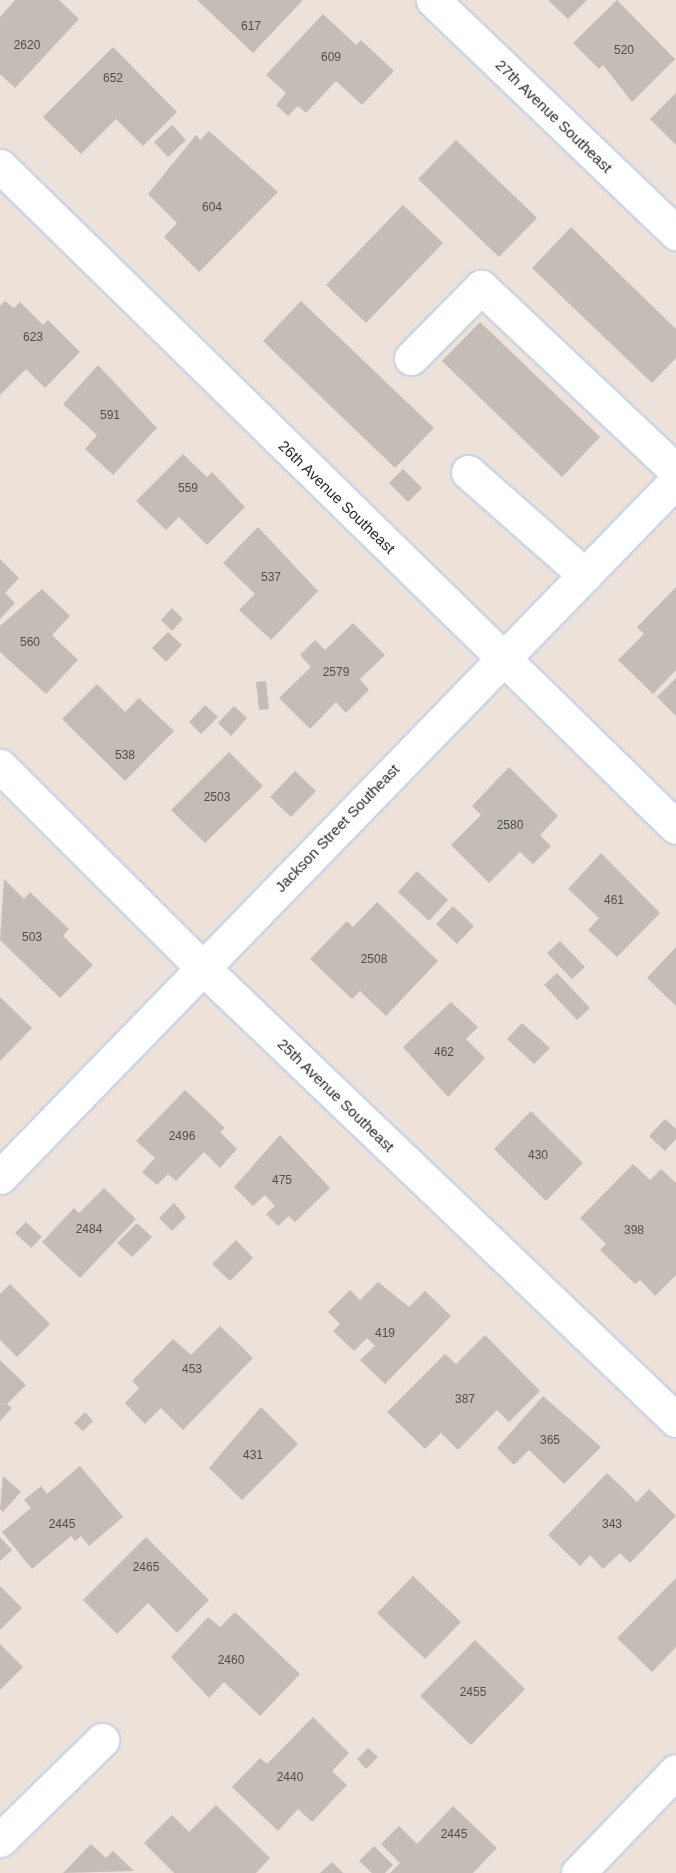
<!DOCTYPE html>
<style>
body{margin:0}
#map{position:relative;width:676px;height:1873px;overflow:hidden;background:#ede2d9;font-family:Arial,sans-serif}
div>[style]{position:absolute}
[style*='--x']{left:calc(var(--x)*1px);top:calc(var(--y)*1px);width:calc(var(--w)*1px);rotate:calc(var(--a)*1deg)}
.building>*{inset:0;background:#c4bcb6}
.roads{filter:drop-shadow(2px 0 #ced5e4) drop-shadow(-2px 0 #ced5e4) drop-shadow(0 2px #ced5e4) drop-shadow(0 -2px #ced5e4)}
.minor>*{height:33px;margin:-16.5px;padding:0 16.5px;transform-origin:16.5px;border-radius:16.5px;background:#fff}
span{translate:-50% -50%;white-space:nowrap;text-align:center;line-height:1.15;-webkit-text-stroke:5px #fff;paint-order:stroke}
.number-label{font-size:12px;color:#504e4c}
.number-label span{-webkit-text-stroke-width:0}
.street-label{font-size:15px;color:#292929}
</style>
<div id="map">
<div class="building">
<div style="clip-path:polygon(15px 0,59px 0,79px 19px,15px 88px,0 74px,0 17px)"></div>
<div style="clip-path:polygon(197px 0,303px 0,253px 53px)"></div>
<div style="clip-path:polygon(548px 0,587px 0,568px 19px)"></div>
<div style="clip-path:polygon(617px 0,675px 59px,632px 102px,603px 65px,599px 69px,573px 43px)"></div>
<div style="clip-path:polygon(323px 14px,356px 45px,361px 40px,394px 71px,362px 105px,336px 81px,306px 113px,298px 106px,288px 116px,276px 105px,286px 93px,266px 75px)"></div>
<div style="clip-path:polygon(113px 47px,177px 112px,143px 146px,116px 119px,81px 154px,43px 117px)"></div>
<div style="clip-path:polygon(676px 93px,676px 145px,650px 119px)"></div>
<div style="clip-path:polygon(172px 125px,186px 140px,168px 157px,154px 142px)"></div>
<div style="clip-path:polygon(209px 131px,278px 192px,199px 272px,164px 237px,177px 223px,148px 194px,196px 135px,200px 140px)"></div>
<div style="clip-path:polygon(456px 140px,537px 218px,499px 257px,418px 179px)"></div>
<div style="clip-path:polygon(403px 205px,443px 243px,366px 323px,326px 285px)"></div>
<div style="clip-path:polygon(571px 227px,676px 329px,676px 358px,652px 383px,532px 268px)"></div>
<div style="clip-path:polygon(5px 301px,14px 308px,20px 302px,43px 325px,48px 320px,80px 352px,45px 388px,26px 369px,0 395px,0 306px)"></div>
<div style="clip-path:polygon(301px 301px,434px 428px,395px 468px,263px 341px)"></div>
<div style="clip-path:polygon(480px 322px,600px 437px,562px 477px,442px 361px)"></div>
<div style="clip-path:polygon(98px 365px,157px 428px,113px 475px,85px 449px,97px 435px,63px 404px)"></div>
<div style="clip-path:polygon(183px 454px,207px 477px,212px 472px,245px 507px,207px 545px,179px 517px,166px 530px,136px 501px)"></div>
<div style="clip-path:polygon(403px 469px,422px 488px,408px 502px,389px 483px)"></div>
<div style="clip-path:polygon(258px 527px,318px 591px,271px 640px,239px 610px,255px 594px,223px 563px)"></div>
<div style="clip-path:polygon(0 559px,19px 578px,5px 593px,15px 603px,0 619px)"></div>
<div style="clip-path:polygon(676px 587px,676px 670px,653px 694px,618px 660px,644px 634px,637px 627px)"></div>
<div style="clip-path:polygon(42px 589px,70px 616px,52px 635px,78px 660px,46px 694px,0 652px,0 626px)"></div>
<div style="clip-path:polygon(172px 608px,183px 619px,172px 631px,161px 620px)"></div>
<div style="clip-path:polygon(353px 623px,385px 655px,360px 679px,369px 690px,346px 713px,336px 702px,310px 729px,279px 698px,311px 667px,300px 655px,315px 640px,325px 650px)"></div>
<div style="clip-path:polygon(168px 632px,182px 645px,166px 662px,152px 648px)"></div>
<div style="clip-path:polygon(676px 678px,676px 716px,657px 697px)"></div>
<div style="clip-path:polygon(266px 681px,269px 709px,259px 710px,256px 682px)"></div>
<div style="clip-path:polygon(97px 684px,125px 712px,139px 698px,174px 731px,125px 781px,62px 719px)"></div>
<div style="clip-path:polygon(205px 705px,218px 717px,201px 734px,189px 722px)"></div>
<div style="clip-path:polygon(234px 706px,247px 718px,231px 736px,218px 723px)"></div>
<div style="clip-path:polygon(229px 752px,263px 786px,205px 843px,171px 810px)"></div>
<div style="clip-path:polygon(509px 767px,558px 816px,540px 835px,551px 846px,533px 864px,520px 852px,489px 883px,451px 845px,481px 815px,472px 806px)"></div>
<div style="clip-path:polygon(295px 771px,316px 791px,291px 817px,270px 797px)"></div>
<div style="clip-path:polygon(601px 853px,660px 913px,617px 957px,588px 930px,599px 918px,568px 889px)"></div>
<div style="clip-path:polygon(417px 871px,448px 900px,429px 921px,398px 892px)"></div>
<div style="clip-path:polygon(4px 879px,24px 899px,30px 892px,69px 929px,63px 936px,93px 965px,60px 998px,0 940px)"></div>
<div style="clip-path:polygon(377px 902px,438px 961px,386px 1016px,360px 991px,352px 999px,310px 959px,347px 921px,353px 927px)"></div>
<div style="clip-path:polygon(453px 906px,474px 926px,457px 944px,436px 924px)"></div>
<div style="clip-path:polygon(560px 941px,585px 967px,572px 979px,547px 953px)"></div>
<div style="clip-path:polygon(676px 947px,676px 1006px,647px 978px)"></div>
<div style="clip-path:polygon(557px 973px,590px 1008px,577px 1020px,544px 985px)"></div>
<div style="clip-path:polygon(0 997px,32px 1028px,0 1061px)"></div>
<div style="clip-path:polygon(451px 1002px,478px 1027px,466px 1039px,485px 1058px,448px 1097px,403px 1047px)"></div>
<div style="clip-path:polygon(522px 1023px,550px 1048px,534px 1064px,507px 1039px)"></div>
<div style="clip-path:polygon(185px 1090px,225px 1128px,220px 1132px,237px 1149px,220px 1168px,204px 1152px,176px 1181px,168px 1174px,157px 1185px,142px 1172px,155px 1158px,136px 1141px)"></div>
<div style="clip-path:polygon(531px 1111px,583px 1163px,546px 1201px,494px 1149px)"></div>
<div style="clip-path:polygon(665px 1119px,676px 1129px,676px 1139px,665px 1151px,649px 1136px)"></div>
<div style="clip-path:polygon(280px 1135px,330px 1188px,295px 1222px,289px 1216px,278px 1226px,266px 1214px,275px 1206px,265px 1195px,253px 1206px,234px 1187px)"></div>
<div style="clip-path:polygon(633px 1164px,650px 1180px,661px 1169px,676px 1183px,676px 1275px,655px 1296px,640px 1280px,635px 1284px,600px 1250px,606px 1244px,580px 1218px)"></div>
<div style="clip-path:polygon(104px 1188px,136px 1219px,80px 1278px,42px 1242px,74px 1208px,79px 1213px)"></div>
<div style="clip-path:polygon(174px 1203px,186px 1217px,172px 1231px,159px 1218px)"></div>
<div style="clip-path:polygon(26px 1222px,42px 1237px,31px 1248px,15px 1233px)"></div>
<div style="clip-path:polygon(137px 1223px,152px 1237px,132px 1257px,117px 1243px)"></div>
<div style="clip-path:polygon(236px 1240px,253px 1258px,230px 1281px,212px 1264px)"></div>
<div style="clip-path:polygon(378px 1282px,409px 1307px,425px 1291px,451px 1316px,385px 1384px,360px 1360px,375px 1346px,367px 1338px,354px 1351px,333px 1331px,340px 1324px,328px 1312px,350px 1290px,360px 1300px)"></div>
<div style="clip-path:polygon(10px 1284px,50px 1324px,17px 1357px,0 1340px,0 1294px)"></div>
<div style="clip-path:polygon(220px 1326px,253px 1358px,183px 1430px,161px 1408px,145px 1424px,125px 1403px,139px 1388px,132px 1381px,173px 1339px,191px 1355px)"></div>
<div style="clip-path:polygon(485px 1335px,540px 1391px,509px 1422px,497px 1410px,458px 1450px,441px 1433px,425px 1449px,387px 1412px,445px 1354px,456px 1364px)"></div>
<div style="clip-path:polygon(0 1360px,26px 1385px,7px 1404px,12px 1408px,0 1421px)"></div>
<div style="clip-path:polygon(543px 1396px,601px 1447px,564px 1484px,529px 1450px,514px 1465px,497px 1448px)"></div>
<div style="clip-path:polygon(261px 1407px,298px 1444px,242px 1500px,209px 1468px)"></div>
<div style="clip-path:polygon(85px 1412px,93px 1421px,83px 1431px,74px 1423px)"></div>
<div style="clip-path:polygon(80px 1466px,123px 1517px,89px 1546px,81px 1536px,75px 1541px,71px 1536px,32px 1569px,2px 1532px,31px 1508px,24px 1500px,41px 1486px,47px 1494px)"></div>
<div style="clip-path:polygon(607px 1473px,637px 1502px,649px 1489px,676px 1516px,630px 1563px,620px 1553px,603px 1569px,590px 1555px,580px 1566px,548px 1535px)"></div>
<div style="clip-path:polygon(3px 1476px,21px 1492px,3px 1512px,0 1509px)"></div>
<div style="clip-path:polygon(0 1537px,12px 1550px,0 1561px)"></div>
<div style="clip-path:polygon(146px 1537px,209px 1600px,177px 1633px,148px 1603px,117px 1634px,83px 1600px)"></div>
<div style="clip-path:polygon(413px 1576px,461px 1622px,425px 1659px,377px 1613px)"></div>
<div style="clip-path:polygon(676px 1578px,676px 1647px,652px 1672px,617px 1638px)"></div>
<div style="clip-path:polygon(0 1586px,22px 1608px,0 1630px)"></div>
<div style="clip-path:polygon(235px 1612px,300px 1674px,260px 1716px,224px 1682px,209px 1698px,171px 1657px,208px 1617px,220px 1627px)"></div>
<div style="clip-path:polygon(475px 1640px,525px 1689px,471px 1745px,420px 1696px)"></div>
<div style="clip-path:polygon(0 1644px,23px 1667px,0 1690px)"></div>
<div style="clip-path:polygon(313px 1717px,349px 1753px,332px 1771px,347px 1785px,312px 1822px,298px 1809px,278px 1831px,232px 1787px,260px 1758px,267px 1764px)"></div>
<div style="clip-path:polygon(368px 1748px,378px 1757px,366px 1769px,357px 1759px)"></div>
<div style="clip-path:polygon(216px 1805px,270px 1858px,256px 1873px,174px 1873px,144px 1843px,172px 1815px,189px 1832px)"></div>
<div style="clip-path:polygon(453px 1806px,497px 1848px,473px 1873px,390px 1873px,400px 1863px,381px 1844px,399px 1826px,417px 1844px)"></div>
<div style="clip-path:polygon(91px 1844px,106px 1858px,113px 1851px,134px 1871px,63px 1873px)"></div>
<div style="clip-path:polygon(374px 1846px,393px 1865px,385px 1873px,372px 1873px,359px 1861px)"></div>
<div style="clip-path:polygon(332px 1862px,343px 1873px,320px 1873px)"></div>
</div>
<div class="roads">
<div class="minor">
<div style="--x:433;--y:0;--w:337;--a:43.8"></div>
<div style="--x:0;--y:166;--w:945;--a:44.36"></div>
<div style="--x:411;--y:358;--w:100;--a:-45.4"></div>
<div style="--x:481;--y:287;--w:268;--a:43.3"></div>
<div style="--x:468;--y:472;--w:156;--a:41.4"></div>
<div style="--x:0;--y:766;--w:285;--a:44.9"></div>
<div style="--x:202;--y:967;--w:656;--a:43.7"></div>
<div style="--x:0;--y:1177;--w:970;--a:-45.84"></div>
<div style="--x:0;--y:1840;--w:143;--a:-44.4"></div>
<div style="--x:578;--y:1873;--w:141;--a:-46.1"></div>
</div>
</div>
<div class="number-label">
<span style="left:251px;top:27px">617</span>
<span style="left:27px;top:46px">2620</span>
<span style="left:624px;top:51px">520</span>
<span style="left:331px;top:58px">609</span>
<span style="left:113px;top:79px">652</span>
<span style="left:212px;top:208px">604</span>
<span style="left:33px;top:338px">623</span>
<span style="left:110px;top:416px">591</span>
<span style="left:188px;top:489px">559</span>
<span style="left:271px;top:578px">537</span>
<span style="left:30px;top:643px">560</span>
<span style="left:336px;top:673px">2579</span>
<span style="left:125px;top:756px">538</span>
<span style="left:217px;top:798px">2503</span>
<span style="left:510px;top:826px">2580</span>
<span style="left:614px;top:901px">461</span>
<span style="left:32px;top:938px">503</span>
<span style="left:374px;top:960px">2508</span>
<span style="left:444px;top:1053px">462</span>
<span style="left:182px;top:1137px">2496</span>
<span style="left:538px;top:1156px">430</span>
<span style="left:282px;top:1181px">475</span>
<span style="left:89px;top:1230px">2484</span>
<span style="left:634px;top:1231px">398</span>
<span style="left:385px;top:1334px">419</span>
<span style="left:192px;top:1370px">453</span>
<span style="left:465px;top:1400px">387</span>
<span style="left:550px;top:1441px">365</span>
<span style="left:253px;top:1456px">431</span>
<span style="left:62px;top:1525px">2445</span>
<span style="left:612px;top:1525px">343</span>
<span style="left:146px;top:1568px">2465</span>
<span style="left:231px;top:1661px">2460</span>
<span style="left:473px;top:1693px">2455</span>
<span style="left:290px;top:1778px">2440</span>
<span style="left:454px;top:1835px">2445</span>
</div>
<div class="street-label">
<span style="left:554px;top:116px;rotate:44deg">27th Avenue Southeast</span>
<span style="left:337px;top:497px;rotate:44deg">26th Avenue Southeast</span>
<span style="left:337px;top:828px;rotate:-46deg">Jackson Street Southeast</span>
<span style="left:336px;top:1095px;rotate:44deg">25th Avenue Southeast</span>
</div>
</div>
